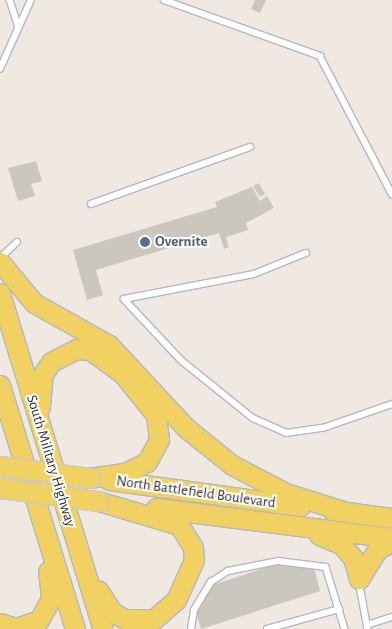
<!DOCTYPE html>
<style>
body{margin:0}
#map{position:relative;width:392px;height:629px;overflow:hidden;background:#efe9e1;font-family:"Alegreya Sans",sans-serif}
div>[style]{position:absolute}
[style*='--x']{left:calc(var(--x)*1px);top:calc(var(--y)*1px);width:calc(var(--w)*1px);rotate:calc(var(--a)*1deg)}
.building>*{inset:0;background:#cbc7bf}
.roads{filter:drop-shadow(1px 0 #b4b7c1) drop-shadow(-1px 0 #b4b7c1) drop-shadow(0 1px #b4b7c1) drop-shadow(0 -1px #b4b7c1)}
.service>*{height:5.5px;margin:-2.75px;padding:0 2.75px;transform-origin:2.75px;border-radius:2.75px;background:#fff}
.primary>*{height:19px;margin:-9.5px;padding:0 9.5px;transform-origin:9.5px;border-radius:9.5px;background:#f2d163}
.bridges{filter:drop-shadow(1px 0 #c9c9c9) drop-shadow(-1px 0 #c9c9c9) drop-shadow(0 1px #c9c9c9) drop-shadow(0 -1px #c9c9c9)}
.primary-bridge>*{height:19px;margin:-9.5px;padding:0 9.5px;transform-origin:9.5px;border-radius:9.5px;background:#f2d163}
.dots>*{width:14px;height:14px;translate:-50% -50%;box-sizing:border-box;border:2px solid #fff;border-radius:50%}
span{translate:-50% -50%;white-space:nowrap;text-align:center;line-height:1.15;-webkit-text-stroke:4px #fff;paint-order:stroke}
.service-label{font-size:15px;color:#4e5e75;font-weight:700}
.left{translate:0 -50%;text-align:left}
.street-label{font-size:15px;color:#2e2e2e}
</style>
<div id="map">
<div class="building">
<div style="clip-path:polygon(255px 0,266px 0,260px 13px,251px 9px)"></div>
<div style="clip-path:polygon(36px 161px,42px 181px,31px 184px,35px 196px,18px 201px,8px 168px)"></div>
<div style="clip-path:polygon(259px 183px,265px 194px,260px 197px,253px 186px)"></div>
<div style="clip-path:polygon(252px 187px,260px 201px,267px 196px,274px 208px,246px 223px,248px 230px,226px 237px,229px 247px,224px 249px,219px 233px,96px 270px,103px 295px,87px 300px,73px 250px,217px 207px,215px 202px)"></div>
<div style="clip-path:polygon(279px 563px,314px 567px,320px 591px,201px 629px,196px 613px,213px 585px)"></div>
</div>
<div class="roads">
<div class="service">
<div style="--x:10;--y:0;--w:28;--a:72"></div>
<div style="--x:164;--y:0;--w:166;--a:19.7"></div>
<div style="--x:320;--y:56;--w:156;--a:62.4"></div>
<div style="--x:0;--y:69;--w:76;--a:-65.8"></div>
<div style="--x:91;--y:204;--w:169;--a:-19.7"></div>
<div style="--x:0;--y:258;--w:23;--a:-43"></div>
<div style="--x:124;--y:299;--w:83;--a:46.9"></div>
<div style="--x:181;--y:360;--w:92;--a:38.9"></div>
<div style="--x:253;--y:418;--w:36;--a:24"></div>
<div style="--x:286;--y:433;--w:37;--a:-8"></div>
<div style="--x:323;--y:428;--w:73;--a:-19.2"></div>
<div style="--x:124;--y:299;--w:132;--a:-10.9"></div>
<div style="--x:254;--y:274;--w:56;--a:-22"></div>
<div style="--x:359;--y:581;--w:49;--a:79.4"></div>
<div style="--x:367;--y:625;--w:26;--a:-18"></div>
<div style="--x:191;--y:629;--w:19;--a:-81"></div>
<div style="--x:194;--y:610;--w:33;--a:-59"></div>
<div style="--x:211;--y:582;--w:20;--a:-33"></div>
<div style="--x:228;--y:571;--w:51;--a:-11.3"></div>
<div style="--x:278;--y:561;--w:48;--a:7.1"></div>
<div style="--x:326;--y:567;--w:65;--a:73"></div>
<div style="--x:267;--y:629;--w:75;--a:-15.5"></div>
</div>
<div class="primary">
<div style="--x:0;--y:262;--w:53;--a:50.3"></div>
<div style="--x:34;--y:303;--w:86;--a:29.2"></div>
<div style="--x:109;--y:345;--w:113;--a:47.1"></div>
<div style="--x:186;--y:428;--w:59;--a:38.8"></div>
<div style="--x:232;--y:465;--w:61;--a:27.4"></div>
<div style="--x:286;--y:493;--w:60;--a:17.5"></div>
<div style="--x:0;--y:293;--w:351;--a:73"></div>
<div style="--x:0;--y:385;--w:255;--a:72.9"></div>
<div style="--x:40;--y:407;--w:33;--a:-85"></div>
<div style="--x:43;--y:374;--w:14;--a:-56"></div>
<div style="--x:51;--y:362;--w:28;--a:-27"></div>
<div style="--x:76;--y:349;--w:14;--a:4"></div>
<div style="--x:90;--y:350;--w:41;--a:36"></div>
<div style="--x:123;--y:374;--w:53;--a:51.2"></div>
<div style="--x:156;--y:415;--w:25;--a:83"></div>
<div style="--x:159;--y:440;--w:25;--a:119"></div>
<div style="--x:147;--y:462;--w:25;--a:154"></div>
<div style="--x:124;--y:473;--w:34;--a:172"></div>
<div style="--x:109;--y:480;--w:193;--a:7.8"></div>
<div style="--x:98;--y:501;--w:84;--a:16.5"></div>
<div style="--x:179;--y:525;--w:26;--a:58"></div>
<div style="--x:193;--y:547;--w:13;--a:86"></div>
<div style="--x:194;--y:560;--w:44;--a:114.2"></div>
<div style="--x:176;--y:600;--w:29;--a:139"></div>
<div style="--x:154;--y:619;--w:29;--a:180"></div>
<div style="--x:125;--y:619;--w:13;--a:-153"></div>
<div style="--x:113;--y:613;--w:27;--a:-123"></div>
<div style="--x:156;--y:508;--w:238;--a:7.2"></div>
<div style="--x:332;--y:510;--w:61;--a:7.6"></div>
<div style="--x:319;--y:535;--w:25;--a:23"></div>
<div style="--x:342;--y:545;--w:17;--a:50"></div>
<div style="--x:353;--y:558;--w:22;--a:74"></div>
<div style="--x:359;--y:579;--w:36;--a:-58"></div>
<div style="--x:378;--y:549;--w:16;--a:-27"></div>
<div style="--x:0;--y:623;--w:17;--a:17"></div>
<div style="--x:16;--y:628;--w:24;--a:-19"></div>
<div style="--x:39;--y:620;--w:25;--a:-61"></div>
<div style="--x:51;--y:598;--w:27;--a:-96"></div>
</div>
</div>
<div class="bridges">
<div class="primary-bridge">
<div style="--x:0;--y:466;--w:91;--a:7.6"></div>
<div style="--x:0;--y:488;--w:99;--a:7.6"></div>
</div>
</div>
<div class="dots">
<div style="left:145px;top:242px;background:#5c6f8a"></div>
</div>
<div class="service-label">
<span class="left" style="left:155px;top:242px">Overnite</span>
</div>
<div class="street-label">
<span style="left:51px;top:461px;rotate:73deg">South Military Highway</span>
<span style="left:196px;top:492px;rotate:8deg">North Battlefield Boulevard</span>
</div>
</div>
